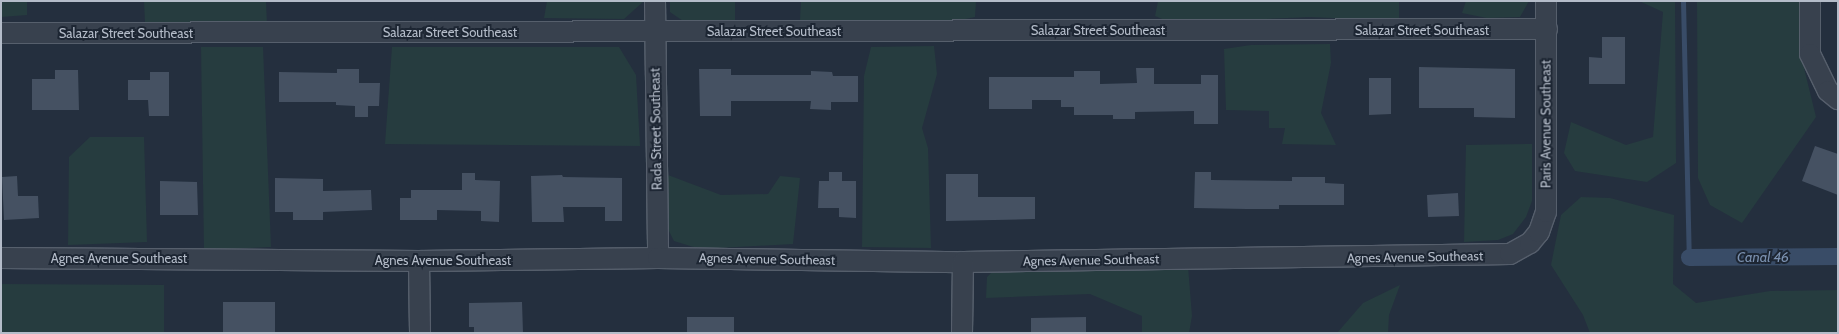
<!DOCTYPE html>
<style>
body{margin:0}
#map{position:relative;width:1839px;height:334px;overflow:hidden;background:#242f3e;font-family:Cabin,sans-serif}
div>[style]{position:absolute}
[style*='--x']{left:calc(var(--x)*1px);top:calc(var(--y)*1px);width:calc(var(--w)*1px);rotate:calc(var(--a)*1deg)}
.green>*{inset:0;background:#263c3f}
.stream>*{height:5px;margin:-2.5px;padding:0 2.5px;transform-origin:2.5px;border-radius:2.5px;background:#394c67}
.canal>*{height:17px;margin:-8.5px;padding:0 8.5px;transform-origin:8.5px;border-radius:8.5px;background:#394c67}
.building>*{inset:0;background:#455162}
.roads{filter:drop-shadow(1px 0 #565f6c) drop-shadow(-1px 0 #565f6c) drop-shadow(0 1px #565f6c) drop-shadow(0 -1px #565f6c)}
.minor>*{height:20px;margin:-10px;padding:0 10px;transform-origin:10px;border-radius:10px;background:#38414e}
span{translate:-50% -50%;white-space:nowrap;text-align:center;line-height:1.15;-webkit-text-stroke:4px #1d2633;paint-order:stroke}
.street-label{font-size:13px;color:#b4bcc9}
.water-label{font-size:14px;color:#7c92b1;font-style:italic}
.frame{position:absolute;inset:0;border:2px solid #b4bcc9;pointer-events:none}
</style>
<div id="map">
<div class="green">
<div style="clip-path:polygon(1px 1px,27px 1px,27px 15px,1px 17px)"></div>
<div style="clip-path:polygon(144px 1px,266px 1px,267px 25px,145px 23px)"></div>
<div style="clip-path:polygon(547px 1px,644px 1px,624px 19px,544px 18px)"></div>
<div style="clip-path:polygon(670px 1px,735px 1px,735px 21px,683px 21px,670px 12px)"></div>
<div style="clip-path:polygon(801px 1px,976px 1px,975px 17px,956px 21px,800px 20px)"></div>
<div style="clip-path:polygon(1158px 1px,1399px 1px,1399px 21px,1310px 17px,1172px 23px,1155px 16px)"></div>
<div style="clip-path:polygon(1466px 1px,1529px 1px,1520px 17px,1487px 18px,1462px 13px)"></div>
<div style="clip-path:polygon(1639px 1px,1675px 1px,1676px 163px,1647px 182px,1575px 171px,1564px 153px,1571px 122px,1626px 145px,1653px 137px,1663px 12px)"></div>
<div style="clip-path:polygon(1697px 1px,1800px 1px,1804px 68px,1816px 117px,1742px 223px,1710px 205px,1698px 178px)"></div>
<div style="clip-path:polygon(1330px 44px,1331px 63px,1321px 113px,1336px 145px,1282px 144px,1285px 128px,1269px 128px,1269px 111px,1226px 110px,1224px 49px,1251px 45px)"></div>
<div style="clip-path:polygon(934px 46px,937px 74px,922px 128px,928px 148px,931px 248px,862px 247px,864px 76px,871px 47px)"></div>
<div style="clip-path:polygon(201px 47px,263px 47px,271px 247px,204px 250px)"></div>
<div style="clip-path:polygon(392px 47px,619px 47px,636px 75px,640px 146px,385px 144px)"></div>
<div style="clip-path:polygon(90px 137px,144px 137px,147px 242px,68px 245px,69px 157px)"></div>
<div style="clip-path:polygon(1532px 144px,1532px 201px,1526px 217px,1513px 234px,1498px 240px,1464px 242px,1466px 145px)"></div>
<div style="clip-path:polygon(668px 175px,721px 195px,768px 194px,780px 176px,800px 178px,793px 244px,700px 249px,674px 241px,668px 229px)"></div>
<div style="clip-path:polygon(1581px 197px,1610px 198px,1674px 215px,1673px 284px,1696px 303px,1770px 291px,1838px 290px,1838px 333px,1590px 333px,1583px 315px,1551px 265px,1561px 215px)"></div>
<div style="clip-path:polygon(1188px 266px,1192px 316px,1189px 333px,1142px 333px,1142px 316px,1090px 294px,986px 298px,987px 277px,996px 268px)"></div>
<div style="clip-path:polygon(1px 284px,164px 285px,164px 333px,1px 333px)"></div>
<div style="clip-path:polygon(1400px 285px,1389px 315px,1388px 333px,1337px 333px,1363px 303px)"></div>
</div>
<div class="stream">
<div style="--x:1683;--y:1;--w:256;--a:88.7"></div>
</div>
<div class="canal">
<div style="--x:1689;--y:257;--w:149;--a:-0.4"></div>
</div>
<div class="building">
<div style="clip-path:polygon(1602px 37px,1625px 37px,1625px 84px,1589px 84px,1589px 57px,1602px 58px)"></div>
<div style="clip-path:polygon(1419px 67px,1515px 69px,1515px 118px,1474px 117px,1474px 108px,1419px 108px)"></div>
<div style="clip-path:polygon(1136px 68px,1154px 68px,1154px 84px,1201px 84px,1201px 75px,1218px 75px,1218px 124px,1194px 124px,1194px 111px,1135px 112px,1135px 119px,1113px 119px,1113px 115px,1074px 115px,1074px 107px,1061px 107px,1061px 100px,1032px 100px,1032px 109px,989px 109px,989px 77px,1074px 77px,1074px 71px,1100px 71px,1100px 84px,1137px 83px)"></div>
<div style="clip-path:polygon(337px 69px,359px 69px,359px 83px,380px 83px,379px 106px,368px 106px,368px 117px,355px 117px,355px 106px,336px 105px,336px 102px,279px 102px,279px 72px,337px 73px)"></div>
<div style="clip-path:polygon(699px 69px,731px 69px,731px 75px,811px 75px,811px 71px,832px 72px,833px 76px,858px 76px,858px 102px,831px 102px,831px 110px,810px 109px,811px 101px,731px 101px,731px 116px,700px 116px)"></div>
<div style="clip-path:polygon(55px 70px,78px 70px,79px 110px,32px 110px,32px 79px,55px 79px)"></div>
<div style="clip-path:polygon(150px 72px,169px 72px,169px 116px,149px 116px,148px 100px,128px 100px,128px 80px,150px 80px)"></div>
<div style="clip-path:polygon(1369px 78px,1391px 78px,1391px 114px,1369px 115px)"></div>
<div style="clip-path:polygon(1815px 146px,1838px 154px,1838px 195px,1802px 181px)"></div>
<div style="clip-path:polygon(829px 172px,842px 172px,842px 181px,856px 181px,856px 218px,839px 217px,839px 208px,818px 208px,819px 181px,829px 181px)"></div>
<div style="clip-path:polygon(1195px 172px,1211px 172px,1211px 180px,1292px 181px,1292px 177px,1325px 177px,1325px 183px,1344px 184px,1344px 205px,1279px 205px,1279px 209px,1247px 209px,1194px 208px)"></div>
<div style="clip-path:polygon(462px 173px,475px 173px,475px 180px,500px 181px,499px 222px,481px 221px,481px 211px,437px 210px,437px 220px,400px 220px,400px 198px,411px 198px,411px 190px,462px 190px)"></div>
<div style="clip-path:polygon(946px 174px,978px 174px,978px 197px,1035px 197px,1035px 219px,946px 221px)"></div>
<div style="clip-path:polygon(562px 175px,563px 177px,622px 178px,622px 221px,605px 221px,605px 207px,563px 207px,564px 222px,532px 222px,531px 176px)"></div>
<div style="clip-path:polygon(17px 176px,18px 196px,38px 196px,39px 218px,4px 220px,2px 177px)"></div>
<div style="clip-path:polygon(275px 178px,323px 179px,323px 191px,371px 190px,372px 210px,323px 212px,323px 220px,293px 220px,293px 212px,275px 212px)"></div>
<div style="clip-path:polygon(160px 181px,197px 182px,198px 215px,160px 215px)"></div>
<div style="clip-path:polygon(1458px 193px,1459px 216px,1428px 217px,1427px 195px)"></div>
<div style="clip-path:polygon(223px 302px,275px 302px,275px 333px,223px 333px)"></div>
<div style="clip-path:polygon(522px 302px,523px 333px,474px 333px,474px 327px,469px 327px,469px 303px)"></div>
<div style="clip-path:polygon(687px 317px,734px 317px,734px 333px,687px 333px)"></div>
<div style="clip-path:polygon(1086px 317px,1086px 333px,1031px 333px,1031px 318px)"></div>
</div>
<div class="roads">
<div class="minor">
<div style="--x:655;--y:1;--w:257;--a:89.3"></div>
<div style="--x:1810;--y:1;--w:53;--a:90"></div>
<div style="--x:1810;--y:54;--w:41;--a:64.1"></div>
<div style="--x:1828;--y:91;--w:13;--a:39"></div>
<div style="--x:1;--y:33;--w:1546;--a:-0.15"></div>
<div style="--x:1;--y:258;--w:418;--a:0.4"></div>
<div style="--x:419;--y:261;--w:239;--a:-0.7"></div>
<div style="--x:658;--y:258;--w:305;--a:0.8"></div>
<div style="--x:963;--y:262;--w:547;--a:-0.84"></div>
<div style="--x:1510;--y:254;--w:23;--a:-29"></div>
<div style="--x:1530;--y:243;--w:14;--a:-51"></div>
<div style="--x:1539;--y:232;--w:21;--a:-71"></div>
<div style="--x:1546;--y:212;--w:211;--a:-90"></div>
<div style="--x:419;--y:261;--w:72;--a:89.2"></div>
<div style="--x:962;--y:333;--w:71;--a:-89.2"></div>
</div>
</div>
<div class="street-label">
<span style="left:1098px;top:30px">Salazar Street Southeast</span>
<span style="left:1422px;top:30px">Salazar Street Southeast</span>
<span style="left:774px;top:31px">Salazar Street Southeast</span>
<span style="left:450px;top:32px">Salazar Street Southeast</span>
<span style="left:126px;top:33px">Salazar Street Southeast</span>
<span style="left:1546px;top:124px;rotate:-90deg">Paris Avenue Southeast</span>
<span style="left:656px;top:129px;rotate:-91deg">Rada Street Southeast</span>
<span style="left:1415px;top:257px;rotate:-1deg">Agnes Avenue Southeast</span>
<span style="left:119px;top:258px">Agnes Avenue Southeast</span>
<span style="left:767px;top:259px;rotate:1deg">Agnes Avenue Southeast</span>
<span style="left:443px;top:260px">Agnes Avenue Southeast</span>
<span style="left:1091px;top:260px;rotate:-1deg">Agnes Avenue Southeast</span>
</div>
<div class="water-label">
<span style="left:1763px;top:257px">Canal 46</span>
</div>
<div class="frame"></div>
</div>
